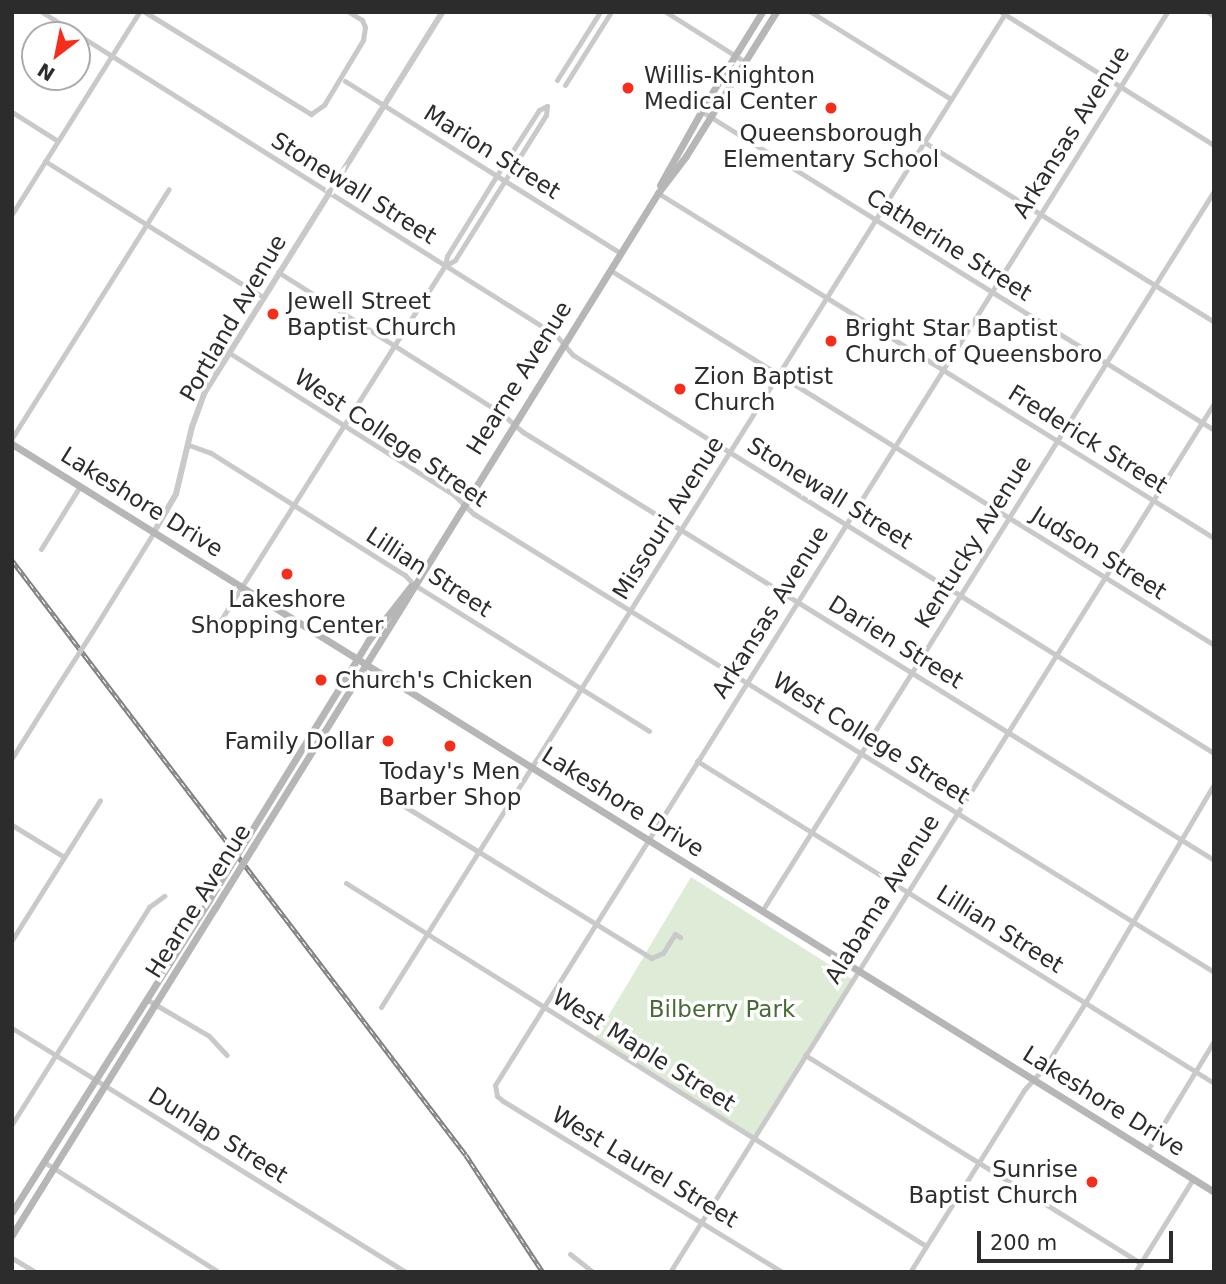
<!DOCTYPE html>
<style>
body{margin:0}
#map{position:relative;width:1226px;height:1284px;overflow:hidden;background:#fff;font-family:"DejaVu Sans",sans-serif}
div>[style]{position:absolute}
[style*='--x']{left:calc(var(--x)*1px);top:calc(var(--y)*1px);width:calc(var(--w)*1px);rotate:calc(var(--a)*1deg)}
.green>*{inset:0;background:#deebd7}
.minor>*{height:5px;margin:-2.5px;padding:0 2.5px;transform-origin:2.5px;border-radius:2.5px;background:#c9c9c9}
.tertiary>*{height:6px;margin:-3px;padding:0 3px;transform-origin:3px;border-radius:3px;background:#c9c9c9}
.secondary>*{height:7px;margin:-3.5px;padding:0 3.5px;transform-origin:3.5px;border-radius:3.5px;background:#b6b6b6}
.rail>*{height:4.5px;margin-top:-2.25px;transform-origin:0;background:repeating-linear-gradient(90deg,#fff 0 5px,#818181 0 10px);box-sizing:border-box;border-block:2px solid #818181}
.minor-bridge>*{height:5px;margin:-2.5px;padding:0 2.5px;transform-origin:2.5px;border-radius:2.5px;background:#c9c9c9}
.secondary-bridge>*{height:7px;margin:-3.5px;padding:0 3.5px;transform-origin:3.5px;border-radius:3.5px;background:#b6b6b6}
.dots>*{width:19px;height:19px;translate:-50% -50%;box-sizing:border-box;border:4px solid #fff;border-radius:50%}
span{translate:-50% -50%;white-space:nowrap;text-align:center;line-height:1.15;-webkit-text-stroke:7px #fff;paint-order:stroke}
.poi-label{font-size:23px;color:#2c2c2c}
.left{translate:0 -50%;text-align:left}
.right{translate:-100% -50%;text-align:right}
.street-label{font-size:23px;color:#2c2c2c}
.park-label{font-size:23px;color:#466b35}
.frame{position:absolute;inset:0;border:14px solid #2c2c2c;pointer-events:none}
.north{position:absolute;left:21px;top:21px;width:70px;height:70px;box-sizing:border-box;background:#fff;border:2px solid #ababab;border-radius:50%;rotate:212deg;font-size:19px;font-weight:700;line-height:28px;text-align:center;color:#2c2c2c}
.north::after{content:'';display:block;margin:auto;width:24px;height:32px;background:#f62d1a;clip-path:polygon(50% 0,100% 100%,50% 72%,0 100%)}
.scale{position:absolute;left:977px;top:1231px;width:196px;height:32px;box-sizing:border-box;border:4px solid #2c2c2c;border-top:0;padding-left:9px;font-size:21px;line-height:24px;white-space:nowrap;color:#2c2c2c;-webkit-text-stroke:5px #fff;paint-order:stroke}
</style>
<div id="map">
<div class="green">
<div style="clip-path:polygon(691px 877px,852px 979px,753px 1138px,594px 1040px)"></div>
</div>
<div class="minor">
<div style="--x:42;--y:12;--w:607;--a:32.15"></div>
<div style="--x:556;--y:335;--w:26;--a:50"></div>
<div style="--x:573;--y:355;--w:755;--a:31.84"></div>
<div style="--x:145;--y:12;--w:195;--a:31.6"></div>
<div style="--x:311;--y:114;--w:16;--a:-35"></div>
<div style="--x:324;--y:105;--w:76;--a:-59"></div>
<div style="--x:363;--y:40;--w:13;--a:-81"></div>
<div style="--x:365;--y:27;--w:8;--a:-113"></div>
<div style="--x:362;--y:20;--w:15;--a:-148"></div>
<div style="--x:666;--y:12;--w:93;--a:32.3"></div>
<div style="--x:811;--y:12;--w:165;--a:31.9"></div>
<div style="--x:1001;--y:12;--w:251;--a:32"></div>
<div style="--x:1208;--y:12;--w:7;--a:34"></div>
<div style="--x:557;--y:80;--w:80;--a:-57.7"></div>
<div style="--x:345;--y:81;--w:324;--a:32"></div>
<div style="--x:565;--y:85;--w:86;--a:-57.8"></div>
<div style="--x:701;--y:111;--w:604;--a:31.87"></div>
<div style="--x:12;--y:112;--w:54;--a:32.2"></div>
<div style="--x:924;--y:142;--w:341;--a:31.8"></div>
<div style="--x:45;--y:161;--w:257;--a:32"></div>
<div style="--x:658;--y:193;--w:654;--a:31.82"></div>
<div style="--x:12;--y:214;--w:239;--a:-57.8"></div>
<div style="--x:445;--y:266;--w:12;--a:-31"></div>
<div style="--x:455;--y:260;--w:171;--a:-57.9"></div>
<div style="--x:546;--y:115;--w:9;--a:-84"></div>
<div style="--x:610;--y:270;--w:711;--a:31.83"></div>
<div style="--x:278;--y:272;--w:264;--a:32.3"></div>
<div style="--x:501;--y:413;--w:29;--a:41"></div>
<div style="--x:523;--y:432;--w:813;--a:31.77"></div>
<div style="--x:228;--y:352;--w:266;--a:32.3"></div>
<div style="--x:453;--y:494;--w:29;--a:44"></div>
<div style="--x:474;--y:514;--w:870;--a:31.75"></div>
<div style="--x:12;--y:438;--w:294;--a:-57.8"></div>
<div style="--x:189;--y:445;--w:23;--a:20"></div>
<div style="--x:211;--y:453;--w:229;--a:32.2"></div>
<div style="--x:405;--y:575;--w:12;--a:48"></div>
<div style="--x:413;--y:584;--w:278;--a:31.9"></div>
<div style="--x:41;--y:549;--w:74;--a:-58.2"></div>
<div style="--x:217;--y:626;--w:426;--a:-57.7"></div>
<div style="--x:445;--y:266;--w:10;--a:-79"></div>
<div style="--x:447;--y:256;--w:95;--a:-58.3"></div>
<div style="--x:497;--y:175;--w:77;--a:-57.1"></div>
<div style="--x:539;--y:110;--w:9;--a:-27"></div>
<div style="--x:92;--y:632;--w:118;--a:-58.2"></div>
<div style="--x:12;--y:758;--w:79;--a:-57.9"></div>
<div style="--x:697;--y:761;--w:609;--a:31.92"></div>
<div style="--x:401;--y:804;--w:294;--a:31.6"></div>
<div style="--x:651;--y:958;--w:13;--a:-23"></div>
<div style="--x:663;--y:953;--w:22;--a:-58"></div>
<div style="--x:675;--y:934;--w:6;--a:31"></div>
<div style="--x:12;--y:825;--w:61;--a:31.6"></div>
<div style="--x:346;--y:883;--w:684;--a:32.04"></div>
<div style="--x:762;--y:911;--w:850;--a:-57.88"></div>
<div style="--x:12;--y:940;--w:165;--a:-57.8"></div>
<div style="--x:146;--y:999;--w:73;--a:30.4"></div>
<div style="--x:209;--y:1036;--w:26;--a:47"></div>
<div style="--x:381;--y:1007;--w:1175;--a:-57.87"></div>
<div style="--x:12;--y:1028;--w:463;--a:31.8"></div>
<div style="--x:805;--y:1055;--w:395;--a:31.8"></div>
<div style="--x:12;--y:1124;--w:257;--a:-57.7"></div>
<div style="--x:149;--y:907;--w:19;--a:-36"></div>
<div style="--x:1147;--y:1151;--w:129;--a:-58.7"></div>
<div style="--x:44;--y:1162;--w:207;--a:32.2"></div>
<div style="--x:570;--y:1254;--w:29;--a:38"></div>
<div style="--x:12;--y:1258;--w:27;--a:31"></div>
<div style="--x:670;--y:1272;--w:1025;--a:-57.95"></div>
<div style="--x:782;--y:1272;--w:327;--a:-148.5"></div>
<div style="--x:503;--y:1101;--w:8;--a:-140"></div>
<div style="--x:497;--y:1096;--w:11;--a:-100"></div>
<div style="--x:495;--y:1085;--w:1266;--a:-57.94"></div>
<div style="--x:910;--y:1272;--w:215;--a:-57.9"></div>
<div style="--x:1024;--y:1090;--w:30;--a:-48"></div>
<div style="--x:1044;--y:1068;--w:77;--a:-57.8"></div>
<div style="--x:1085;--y:1003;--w:254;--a:-59.5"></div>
<div style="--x:1135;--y:1272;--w:110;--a:-58.1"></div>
</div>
<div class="tertiary">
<div style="--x:154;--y:532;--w:44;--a:-59.9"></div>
<div style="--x:176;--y:494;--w:69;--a:-76.6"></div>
<div style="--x:192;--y:427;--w:37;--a:-70"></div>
<div style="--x:205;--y:392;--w:448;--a:-58"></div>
</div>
<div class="secondary">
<div style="--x:660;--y:185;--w:102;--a:-60.7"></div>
<div style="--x:710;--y:96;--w:99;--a:-58.2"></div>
<div style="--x:12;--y:444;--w:1416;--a:31.89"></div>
<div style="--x:247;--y:838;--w:231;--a:-58.4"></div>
<div style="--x:368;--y:641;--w:70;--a:-52"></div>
<div style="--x:254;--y:845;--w:767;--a:-58.22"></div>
<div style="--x:658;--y:193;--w:46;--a:-52.9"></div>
<div style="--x:686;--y:156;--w:170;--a:-58"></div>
<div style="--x:12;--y:1212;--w:369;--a:-57.7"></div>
<div style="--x:12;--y:1235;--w:385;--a:-58.2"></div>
</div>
<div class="rail">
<div style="--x:12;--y:560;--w:748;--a:52.66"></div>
<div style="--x:466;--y:1155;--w:140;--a:56.7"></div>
</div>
<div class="minor-bridge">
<div style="--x:54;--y:691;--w:70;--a:-57.2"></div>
</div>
<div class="secondary-bridge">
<div style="--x:209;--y:900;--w:73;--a:-58.5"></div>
<div style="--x:215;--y:908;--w:74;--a:-58.2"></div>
</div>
<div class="dots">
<div style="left:628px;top:88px;background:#f62d1a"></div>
<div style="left:831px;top:108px;background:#f62d1a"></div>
<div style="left:273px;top:314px;background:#f62d1a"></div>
<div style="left:831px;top:341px;background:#f62d1a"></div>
<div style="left:680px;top:389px;background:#f62d1a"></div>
<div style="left:287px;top:574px;background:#f62d1a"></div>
<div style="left:321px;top:680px;background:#f62d1a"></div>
<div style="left:388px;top:741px;background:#f62d1a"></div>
<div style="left:450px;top:746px;background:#f62d1a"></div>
<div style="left:1092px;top:1182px;background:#f62d1a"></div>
</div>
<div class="poi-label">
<span class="left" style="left:644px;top:88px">Willis-Knighton<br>Medical Center</span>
<span style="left:831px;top:146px">Queensborough<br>Elementary School</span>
<span class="left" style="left:287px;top:314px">Jewell Street<br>Baptist Church</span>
<span class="left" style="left:845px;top:341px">Bright Star Baptist<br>Church of Queensboro</span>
<span class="left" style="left:694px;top:389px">Zion Baptist<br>Church</span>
<span style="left:287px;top:612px">Lakeshore<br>Shopping Center</span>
<span class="left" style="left:335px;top:680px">Church's Chicken</span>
<span class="right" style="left:374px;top:741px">Family Dollar</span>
<span style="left:450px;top:784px">Today's Men<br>Barber Shop</span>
<span class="right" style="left:1078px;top:1182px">Sunrise<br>Baptist Church</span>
</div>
<div class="street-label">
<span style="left:1071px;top:132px;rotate:-58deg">Arkansas Avenue</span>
<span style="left:492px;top:152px;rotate:32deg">Marion Street</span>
<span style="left:354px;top:188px;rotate:32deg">Stonewall Street</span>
<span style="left:949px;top:245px;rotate:32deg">Catherine Street</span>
<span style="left:233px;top:318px;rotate:-60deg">Portland Avenue</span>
<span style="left:519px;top:378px;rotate:-58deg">Hearne Avenue</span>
<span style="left:391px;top:438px;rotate:34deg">West College Street</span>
<span style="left:1088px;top:439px;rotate:32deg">Frederick Street</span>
<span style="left:830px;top:493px;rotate:32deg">Stonewall Street</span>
<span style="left:142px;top:502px;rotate:32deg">Lakeshore Drive</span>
<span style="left:668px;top:518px;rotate:-58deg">Missouri Avenue</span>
<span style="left:973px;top:542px;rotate:-58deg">Kentucky Avenue</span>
<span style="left:1099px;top:553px;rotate:32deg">Judson Street</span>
<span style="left:429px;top:572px;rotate:33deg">Lillian Street</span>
<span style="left:770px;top:612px;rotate:-58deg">Arkansas Avenue</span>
<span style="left:896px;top:642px;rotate:32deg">Darien Street</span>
<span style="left:871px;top:738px;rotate:32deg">West College Street</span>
<span style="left:623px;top:802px;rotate:32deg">Lakeshore Drive</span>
<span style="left:882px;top:899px;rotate:-58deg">Alabama Avenue</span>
<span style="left:198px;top:901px;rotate:-58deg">Hearne Avenue</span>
<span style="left:1000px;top:929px;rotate:32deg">Lillian Street</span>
<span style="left:644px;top:1050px;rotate:32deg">West Maple Street</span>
<span style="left:1104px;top:1101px;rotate:32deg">Lakeshore Drive</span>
<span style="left:218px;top:1135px;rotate:32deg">Dunlap Street</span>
<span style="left:645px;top:1167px;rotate:31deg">West Laurel Street</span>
</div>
<div class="park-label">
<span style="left:722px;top:1009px">Bilberry Park</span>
</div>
<div class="frame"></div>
<div class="north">N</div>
<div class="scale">200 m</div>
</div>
